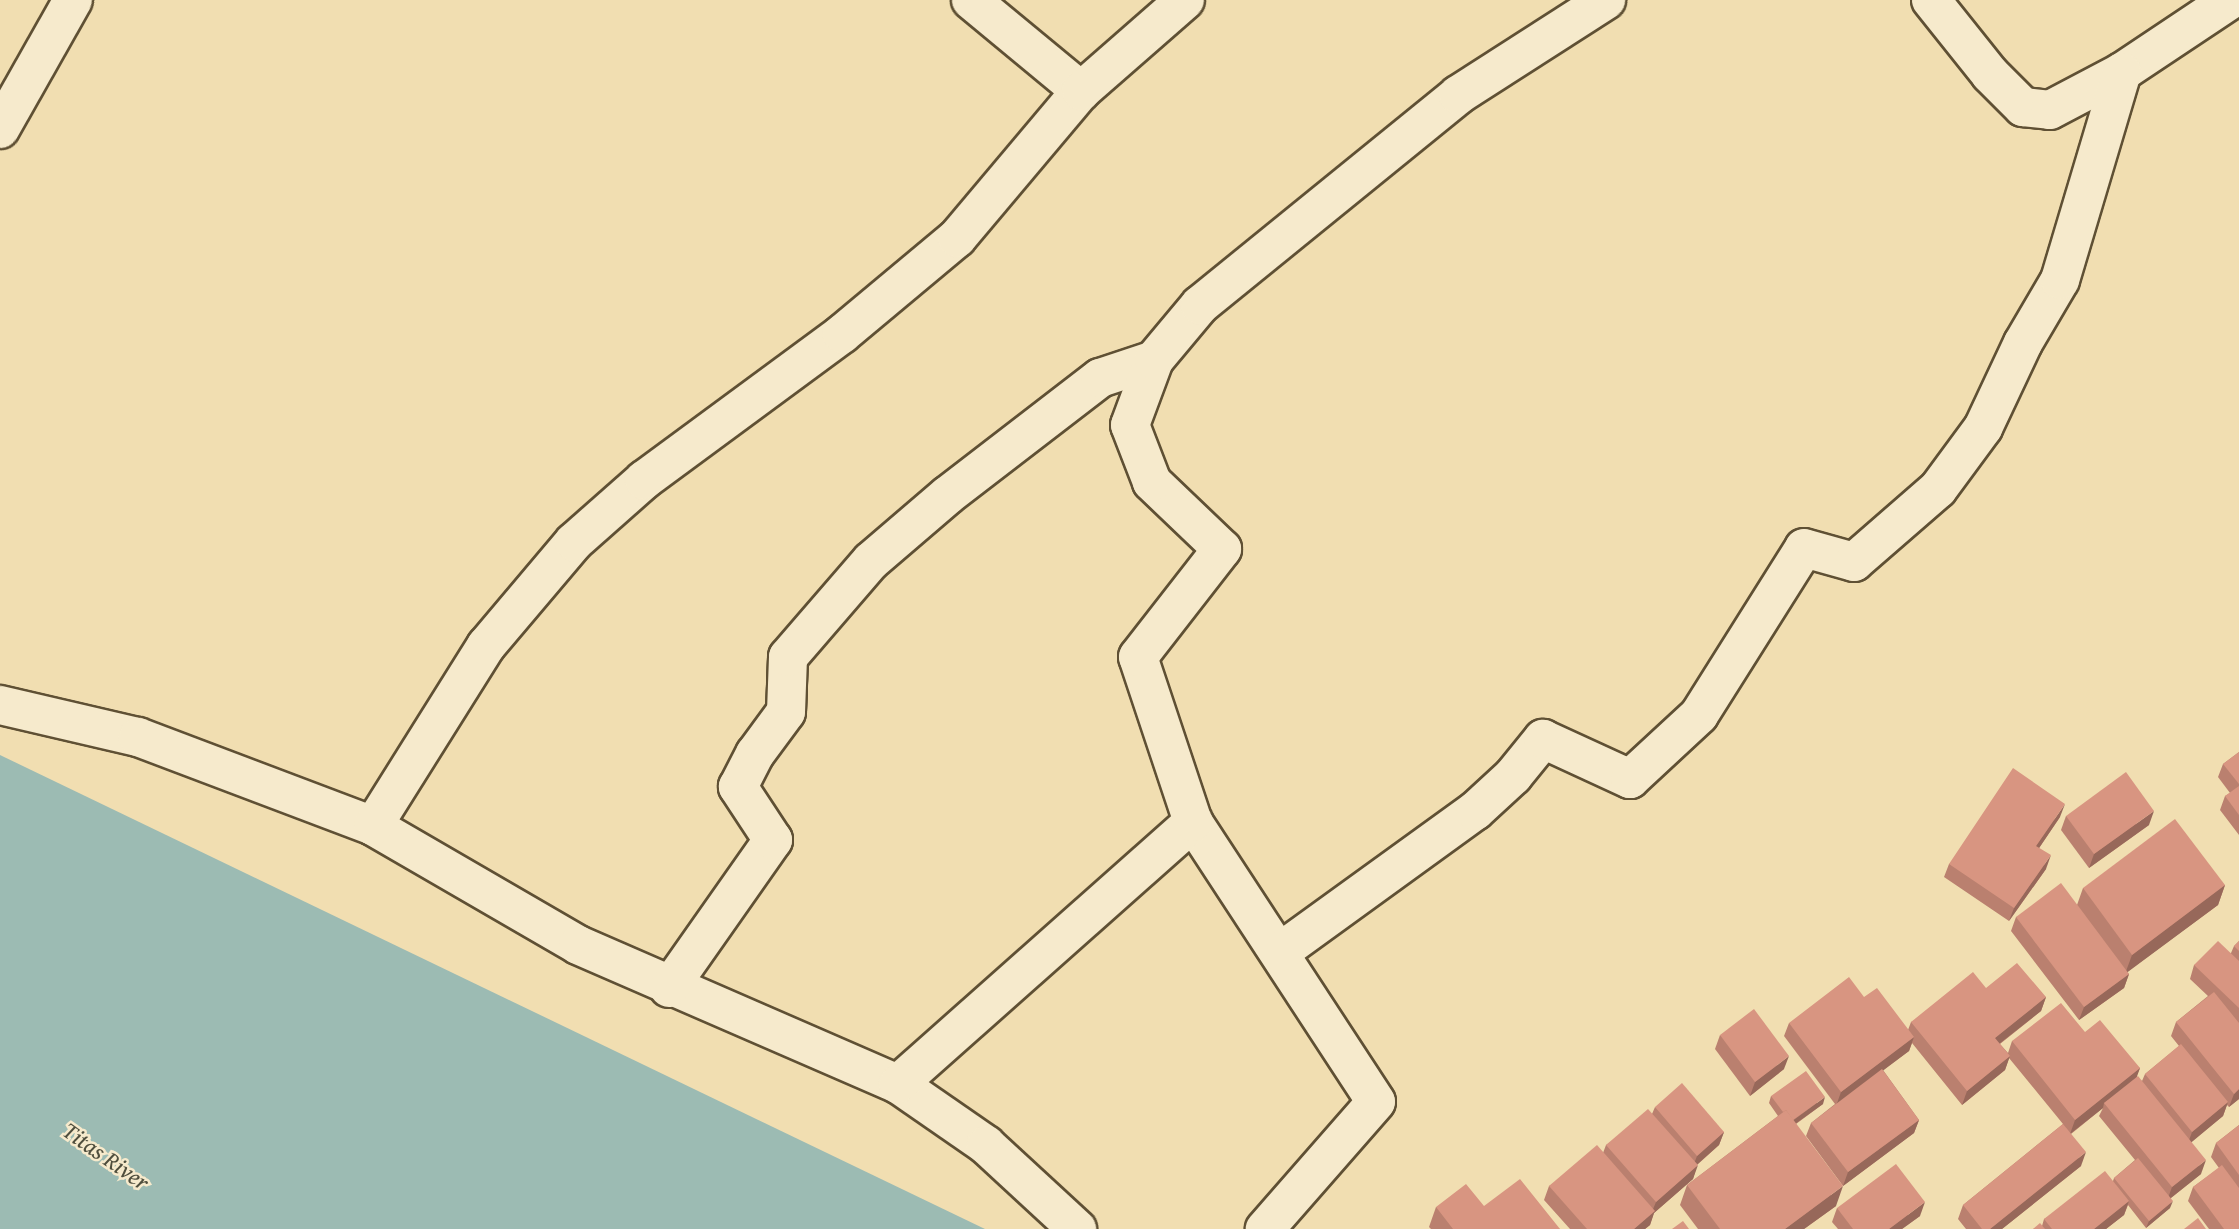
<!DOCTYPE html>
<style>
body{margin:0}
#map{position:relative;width:2239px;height:1229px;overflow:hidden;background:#f1deb1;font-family:"Gentium Book Plus",serif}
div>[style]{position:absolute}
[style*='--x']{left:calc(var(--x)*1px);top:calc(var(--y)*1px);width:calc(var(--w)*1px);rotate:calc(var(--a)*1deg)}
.water>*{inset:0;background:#9cbbb3}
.roads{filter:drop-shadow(2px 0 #5f5034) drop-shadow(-2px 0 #5f5034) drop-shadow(0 2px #5f5034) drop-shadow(0 -2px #5f5034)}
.minor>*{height:38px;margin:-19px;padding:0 19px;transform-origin:19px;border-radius:19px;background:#f6eacc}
.wall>*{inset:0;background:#ba806f}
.shaded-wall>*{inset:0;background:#97685a}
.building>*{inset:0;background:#d89581}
span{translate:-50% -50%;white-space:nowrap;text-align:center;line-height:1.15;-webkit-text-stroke:5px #f6eacc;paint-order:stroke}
.water-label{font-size:24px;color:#4f4e3d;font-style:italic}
</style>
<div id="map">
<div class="water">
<div style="clip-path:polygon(0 755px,985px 1229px,0 1229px)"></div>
</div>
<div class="roads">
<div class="minor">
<div style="--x:971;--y:0;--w:143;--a:39.6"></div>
<div style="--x:1931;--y:0;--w:95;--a:51.4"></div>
<div style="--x:1990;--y:74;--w:47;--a:45"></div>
<div style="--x:2023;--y:107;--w:27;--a:6"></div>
<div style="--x:2050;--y:110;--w:81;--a:-27.8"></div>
<div style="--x:2122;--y:72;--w:130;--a:-33.7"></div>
<div style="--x:0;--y:129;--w:148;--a:-60.5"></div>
<div style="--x:0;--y:705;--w:142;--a:13.1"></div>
<div style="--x:138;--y:737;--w:251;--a:20.7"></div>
<div style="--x:373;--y:826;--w:237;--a:30.1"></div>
<div style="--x:578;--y:945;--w:349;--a:23.5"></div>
<div style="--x:898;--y:1084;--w:107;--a:34.7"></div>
<div style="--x:986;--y:1145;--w:124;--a:42.7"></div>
<div style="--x:1193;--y:822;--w:334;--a:56.8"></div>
<div style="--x:1376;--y:1102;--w:169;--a:131.2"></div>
<div style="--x:373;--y:826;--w:213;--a:-57.9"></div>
<div style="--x:486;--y:646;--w:136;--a:-49.8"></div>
<div style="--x:574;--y:542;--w:94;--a:-41.5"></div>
<div style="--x:644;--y:480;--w:246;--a:-36.4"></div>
<div style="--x:842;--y:334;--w:150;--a:-39.9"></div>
<div style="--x:957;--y:238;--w:192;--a:-49.9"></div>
<div style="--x:1081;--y:91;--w:138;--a:-41.2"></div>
<div style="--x:1280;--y:952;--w:241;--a:-35.9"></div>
<div style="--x:1475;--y:811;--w:52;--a:-42.6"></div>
<div style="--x:1513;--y:776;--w:48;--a:-51"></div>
<div style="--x:1543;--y:739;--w:96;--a:24.7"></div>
<div style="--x:1630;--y:779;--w:94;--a:-42.8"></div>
<div style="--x:1699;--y:715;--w:197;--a:-57.8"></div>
<div style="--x:1804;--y:548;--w:52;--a:15.6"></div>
<div style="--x:1854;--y:562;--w:111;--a:-41"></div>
<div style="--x:1938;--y:489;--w:76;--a:-53.6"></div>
<div style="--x:1983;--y:428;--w:94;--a:-64.8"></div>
<div style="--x:2023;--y:343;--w:73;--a:-59.6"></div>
<div style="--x:2060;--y:280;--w:217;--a:-73.4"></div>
<div style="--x:669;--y:988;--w:181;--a:-54.9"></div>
<div style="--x:773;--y:840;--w:64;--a:-123.4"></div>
<div style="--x:738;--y:787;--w:37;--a:-63"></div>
<div style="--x:755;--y:754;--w:52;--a:-53.6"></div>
<div style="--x:786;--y:712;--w:55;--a:-87.9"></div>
<div style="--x:788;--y:657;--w:127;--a:-49.2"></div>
<div style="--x:871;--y:561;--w:101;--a:-40.6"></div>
<div style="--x:948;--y:495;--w:192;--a:-37.6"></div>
<div style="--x:1100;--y:378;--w:57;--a:-18.4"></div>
<div style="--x:898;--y:1084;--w:395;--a:-41.6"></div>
<div style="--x:1193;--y:822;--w:174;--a:-108.4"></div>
<div style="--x:1138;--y:657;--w:137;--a:-52.1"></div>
<div style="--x:1222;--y:549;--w:97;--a:-136.3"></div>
<div style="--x:1152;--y:482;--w:61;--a:-111.1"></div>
<div style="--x:1130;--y:425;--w:69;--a:-69.7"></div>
<div style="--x:1154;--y:360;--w:72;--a:-50.1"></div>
<div style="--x:1200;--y:305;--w:333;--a:-39.1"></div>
<div style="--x:1458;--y:95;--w:176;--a:-32.7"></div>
</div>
</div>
<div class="wall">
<div style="clip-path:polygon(2239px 752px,2239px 835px,2220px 810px,2225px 796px,2230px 793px,2218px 777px,2223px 764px)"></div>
<div style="clip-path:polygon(2066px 816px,2149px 825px,2089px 868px,2061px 830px)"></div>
<div style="clip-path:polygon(2060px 817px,2039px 848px,2046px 869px,2009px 921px,1944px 877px,1949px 864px)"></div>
<div style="clip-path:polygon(2225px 885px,2218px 905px,2127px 972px,2129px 974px,2124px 988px,2079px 1020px,2011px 931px,2016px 917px,2077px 905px,2083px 888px)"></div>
<div style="clip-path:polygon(2239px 941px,2239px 1099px,2229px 1107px,2227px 1105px,2223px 1116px,2191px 1142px,2201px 1174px,2171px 1198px,2170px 1208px,2146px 1228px,2128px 1205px,2124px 1215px,2106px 1229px,2033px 1229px,2042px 1226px,2044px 1219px,2113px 1181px,2114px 1178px,2135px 1160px,2099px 1116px,2103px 1108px,2071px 1134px,2081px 1166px,2002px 1229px,1966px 1229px,1958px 1219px,1963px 1205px,2063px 1124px,2009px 1058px,2005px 1070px,1962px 1105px,1912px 1043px,1909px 1051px,1883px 1070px,1919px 1120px,1914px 1133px,1843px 1186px,1806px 1136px,1811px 1123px,1835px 1104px,1784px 1036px,1789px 1023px,1908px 1030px,1911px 1022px,1986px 988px,2046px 997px,2041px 1011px,2000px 1044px,2008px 1053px,2012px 1041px,2085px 1032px,2140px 1068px,2136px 1077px,2142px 1081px,2145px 1074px,2179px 1046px,2171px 1036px,2176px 1022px,2208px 996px,2190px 979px,2194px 965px,2231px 953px,2234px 946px)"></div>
<div style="clip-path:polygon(1720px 1035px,1784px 1069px,1750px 1096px,1715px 1049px)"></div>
<div style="clip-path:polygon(1771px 1096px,1823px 1104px,1796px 1124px,1836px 1206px,1804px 1229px,1698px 1229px,1680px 1205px,1687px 1185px,1778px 1116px,1769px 1103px)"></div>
<div style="clip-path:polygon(1655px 1107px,1724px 1132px,1719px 1145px,1697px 1165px,1693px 1179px,1654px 1213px,1650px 1225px,1645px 1229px,1570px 1229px,1544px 1200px,1549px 1186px,1603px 1153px,1606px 1145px,1652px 1114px)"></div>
<div style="clip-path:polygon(2239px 1125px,2239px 1229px,2209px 1229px,2188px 1201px,2193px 1187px,2219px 1168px,2211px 1157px,2216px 1143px)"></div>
<div style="clip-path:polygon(1484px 1206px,1560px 1229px,1431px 1229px,1429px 1227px,1436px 1207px)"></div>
<div style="clip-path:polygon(1837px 1208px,1920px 1216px,1902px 1229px,1838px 1229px,1832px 1222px)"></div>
</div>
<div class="shaded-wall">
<div style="clip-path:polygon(2065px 804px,2060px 817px,2031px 860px,2036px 846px)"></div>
<div style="clip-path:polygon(2154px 811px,2149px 825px,2089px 868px,2094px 854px)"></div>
<div style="clip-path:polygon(2051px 855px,2046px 869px,2009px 921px,2014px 908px)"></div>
<div style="clip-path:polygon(2225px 885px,2218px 905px,2125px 974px,2132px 955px)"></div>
<div style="clip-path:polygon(2129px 974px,2124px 988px,2079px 1020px,2084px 1007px)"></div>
<div style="clip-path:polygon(2046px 997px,2041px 1011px,1990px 1051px,1995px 1038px)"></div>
<div style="clip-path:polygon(1914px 1037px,1909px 1051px,1836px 1106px,1841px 1092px)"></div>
<div style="clip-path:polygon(1789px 1056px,1784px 1069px,1750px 1096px,1755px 1082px)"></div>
<div style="clip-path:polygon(2010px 1056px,2005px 1070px,1962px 1105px,1967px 1091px)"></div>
<div style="clip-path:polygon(2140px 1068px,2135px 1082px,2104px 1103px,2103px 1108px,2070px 1134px,2075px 1120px)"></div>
<div style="clip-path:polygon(2239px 1089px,2239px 1099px,2229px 1107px,2234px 1094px)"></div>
<div style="clip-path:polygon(1825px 1097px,1823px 1104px,1788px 1129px,1791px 1122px)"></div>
<div style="clip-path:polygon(2228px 1102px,2223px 1116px,2187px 1146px,2192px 1132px)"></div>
<div style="clip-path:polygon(1919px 1120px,1914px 1133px,1843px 1186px,1848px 1172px)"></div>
<div style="clip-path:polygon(1724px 1132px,1719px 1145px,1692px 1169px,1697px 1156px)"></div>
<div style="clip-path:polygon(2086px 1152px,2081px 1166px,2002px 1229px,1990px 1229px)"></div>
<div style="clip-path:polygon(2206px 1160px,2201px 1174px,2167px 1201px,2172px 1187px)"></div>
<div style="clip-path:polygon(1698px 1165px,1693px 1179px,1654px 1213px,1650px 1225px,1645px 1229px,1634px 1229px,1651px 1214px,1656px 1202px)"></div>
<div style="clip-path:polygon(1843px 1186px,1836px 1206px,1804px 1229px,1785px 1229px)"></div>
<div style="clip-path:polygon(2129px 1201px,2124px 1215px,2106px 1229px,2094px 1229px)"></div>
<div style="clip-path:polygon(2173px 1201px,2170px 1208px,2146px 1228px,2149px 1221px)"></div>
<div style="clip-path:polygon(1925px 1202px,1920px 1216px,1902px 1229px,1889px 1229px)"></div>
</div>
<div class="building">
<div style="clip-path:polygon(2239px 752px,2239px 784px,2223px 764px)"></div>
<div style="clip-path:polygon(2013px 768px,2065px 804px,2036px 846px,2051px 855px,2014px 908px,1949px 864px)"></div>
<div style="clip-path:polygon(2126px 772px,2154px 811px,2094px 854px,2066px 816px)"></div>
<div style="clip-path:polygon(2239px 786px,2239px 815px,2225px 796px)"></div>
<div style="clip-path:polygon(2175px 819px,2225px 885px,2132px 955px,2083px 888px)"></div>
<div style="clip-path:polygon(2061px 883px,2129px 974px,2084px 1007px,2016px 917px)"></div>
<div style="clip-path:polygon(2218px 941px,2239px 961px,2239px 1008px,2194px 965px)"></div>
<div style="clip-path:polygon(2239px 941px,2239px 951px,2234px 946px)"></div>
<div style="clip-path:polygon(2017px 963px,2046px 997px,1995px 1038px,2010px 1056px,1967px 1091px,1911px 1022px,1973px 972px,1986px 988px)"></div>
<div style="clip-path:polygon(1849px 977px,1864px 997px,1877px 988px,1914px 1037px,1841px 1092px,1789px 1023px)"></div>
<div style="clip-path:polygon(2214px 992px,2239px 1023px,2239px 1089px,2234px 1094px,2176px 1022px)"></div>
<div style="clip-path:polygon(2061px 1003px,2085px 1032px,2100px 1020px,2140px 1068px,2075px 1120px,2012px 1041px)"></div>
<div style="clip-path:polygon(1754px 1009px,1789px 1056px,1755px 1082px,1720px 1035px)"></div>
<div style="clip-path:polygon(2181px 1044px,2228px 1102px,2192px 1132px,2145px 1074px)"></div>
<div style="clip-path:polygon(1882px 1069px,1919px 1120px,1848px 1172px,1811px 1123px)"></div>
<div style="clip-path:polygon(1806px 1071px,1825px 1097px,1793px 1120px,1786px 1110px,1783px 1112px,1771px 1096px)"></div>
<div style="clip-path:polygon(2138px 1076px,2206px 1160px,2172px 1187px,2104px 1103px)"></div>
<div style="clip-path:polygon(1682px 1083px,1724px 1132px,1697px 1156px,1655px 1107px)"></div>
<div style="clip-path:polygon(1648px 1109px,1698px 1165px,1656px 1202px,1606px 1145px)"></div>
<div style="clip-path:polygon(1786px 1110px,1843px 1186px,1785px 1229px,1720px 1229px,1687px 1185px)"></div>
<div style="clip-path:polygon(2063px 1124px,2086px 1152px,1990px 1229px,1982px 1229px,1963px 1205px)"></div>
<div style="clip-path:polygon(2239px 1125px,2239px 1175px,2216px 1143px)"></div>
<div style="clip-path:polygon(1597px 1145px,1655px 1211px,1634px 1229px,1587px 1229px,1549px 1186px)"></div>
<div style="clip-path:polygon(2138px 1158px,2173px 1201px,2149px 1221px,2114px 1178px)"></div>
<div style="clip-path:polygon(1896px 1164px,1925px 1202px,1889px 1229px,1853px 1229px,1837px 1208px)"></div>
<div style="clip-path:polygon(2222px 1165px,2239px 1188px,2239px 1229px,2224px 1229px,2193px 1187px)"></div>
<div style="clip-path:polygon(2105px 1171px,2129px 1201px,2094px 1229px,2052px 1229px,2044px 1219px)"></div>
<div style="clip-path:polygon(1520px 1179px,1560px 1229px,1453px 1229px,1436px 1207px,1466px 1184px,1484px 1206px)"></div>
<div style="clip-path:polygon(2198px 1218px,2206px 1229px,2184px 1229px)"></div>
<div style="clip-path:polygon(1683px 1221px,1689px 1229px,1672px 1229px)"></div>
<div style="clip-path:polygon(2040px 1223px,2045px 1229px,2033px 1229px)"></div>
</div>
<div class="water-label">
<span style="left:106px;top:1156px;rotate:35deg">Titas River</span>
</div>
</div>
